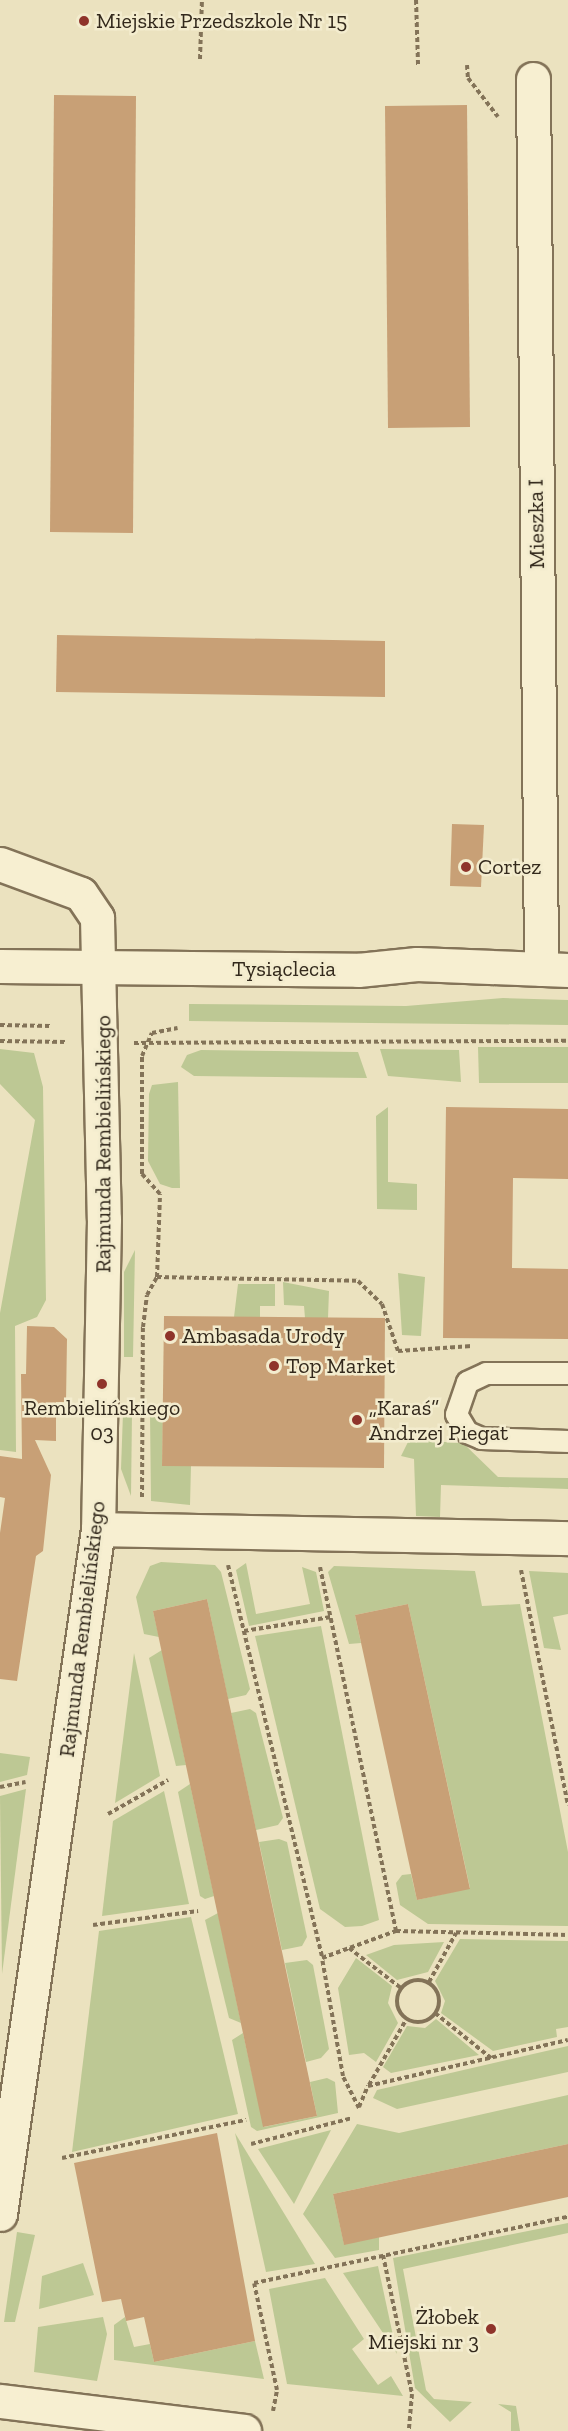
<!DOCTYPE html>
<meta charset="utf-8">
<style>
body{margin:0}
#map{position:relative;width:568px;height:2431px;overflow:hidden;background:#ebe2bf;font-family:"Zilla Slab",serif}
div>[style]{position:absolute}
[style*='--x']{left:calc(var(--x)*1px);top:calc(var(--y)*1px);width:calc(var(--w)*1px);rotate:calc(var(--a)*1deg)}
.green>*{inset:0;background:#bdc894}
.building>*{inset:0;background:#c8a076}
.path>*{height:4px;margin-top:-2px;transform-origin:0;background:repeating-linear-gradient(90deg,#837358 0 4.5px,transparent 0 7.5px)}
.path>.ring{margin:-2px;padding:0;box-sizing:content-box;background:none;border:4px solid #837358;border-radius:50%}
.roads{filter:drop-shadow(2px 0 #837358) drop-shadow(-2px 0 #837358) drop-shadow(0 2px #837358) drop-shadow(0 -2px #837358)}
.service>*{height:21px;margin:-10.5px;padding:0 10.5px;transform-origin:10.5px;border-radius:10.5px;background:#f7efd1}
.minor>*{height:33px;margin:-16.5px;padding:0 16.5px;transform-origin:16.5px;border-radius:16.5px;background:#f7efd1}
.tertiary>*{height:33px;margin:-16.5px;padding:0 16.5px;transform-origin:16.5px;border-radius:16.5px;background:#f7efd1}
.dots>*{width:16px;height:16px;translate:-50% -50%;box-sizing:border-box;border:3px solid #f3ecce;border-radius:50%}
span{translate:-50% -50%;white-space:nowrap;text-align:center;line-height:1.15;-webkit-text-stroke:5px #f3ecce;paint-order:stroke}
.poi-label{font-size:22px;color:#33291c}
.left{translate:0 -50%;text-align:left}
.right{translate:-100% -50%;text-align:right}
.street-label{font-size:22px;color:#33291c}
</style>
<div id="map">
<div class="green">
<div style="clip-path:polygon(503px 998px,568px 1000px,568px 1025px,189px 1021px,189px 1004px,406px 1006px)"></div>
<div style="clip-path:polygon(478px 1047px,568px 1047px,568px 1083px,479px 1083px)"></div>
<div style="clip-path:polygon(0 1049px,34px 1053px,43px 1087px,46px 1300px,37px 1317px,15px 1326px,16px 1452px,0 1450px,0 1313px,35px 1120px,0 1084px)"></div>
<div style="clip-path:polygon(380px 1049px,459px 1050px,461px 1082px,388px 1076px)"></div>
<div style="clip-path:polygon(201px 1050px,358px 1052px,367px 1078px,194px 1076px,181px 1067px,187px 1055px)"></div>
<div style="clip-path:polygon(178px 1082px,180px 1188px,172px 1188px,160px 1184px,148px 1161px,149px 1094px,152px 1085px)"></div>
<div style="clip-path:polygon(388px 1107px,388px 1182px,417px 1184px,417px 1210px,377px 1209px,376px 1116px)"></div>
<div style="clip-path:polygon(135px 1250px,133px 1357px,124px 1357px,124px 1272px)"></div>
<div style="clip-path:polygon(398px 1273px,425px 1277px,421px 1336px,402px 1335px)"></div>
<div style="clip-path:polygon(283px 1282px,329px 1291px,328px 1318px,305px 1318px,304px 1306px,284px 1305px)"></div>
<div style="clip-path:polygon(238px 1284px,275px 1284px,275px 1306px,260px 1306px,260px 1317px,234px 1317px)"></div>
<div style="clip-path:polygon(123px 1413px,132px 1413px,131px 1496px,121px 1469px)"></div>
<div style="clip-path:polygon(150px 1413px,163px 1414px,162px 1466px,191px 1466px,190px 1505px,151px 1501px)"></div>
<div style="clip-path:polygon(409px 1440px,463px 1443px,498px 1477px,568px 1478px,568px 1489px,441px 1485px,440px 1517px,416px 1516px,414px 1459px,401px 1456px)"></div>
<div style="clip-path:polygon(161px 1562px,215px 1565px,221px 1572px,250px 1689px,246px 1695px,228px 1699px,207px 1599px,153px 1611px,159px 1637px,144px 1634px,136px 1597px,150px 1566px)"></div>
<div style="clip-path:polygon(246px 1563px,256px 1614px,310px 1604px,302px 1567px,316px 1572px,324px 1611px,249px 1626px,236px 1570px)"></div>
<div style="clip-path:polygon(334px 1566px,475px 1571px,482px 1606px,520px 1604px,568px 1852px,568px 1926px,428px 1924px,400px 1905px,396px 1883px,402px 1875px,411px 1874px,417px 1900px,470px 1888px,408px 1604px,355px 1615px,361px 1643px,349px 1644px,328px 1572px)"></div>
<div style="clip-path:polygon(529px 1571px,568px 1573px,568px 1614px,553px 1617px,561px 1650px,544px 1648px)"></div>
<div style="clip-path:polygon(321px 1626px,379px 1920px,362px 1926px,345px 1927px,320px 1909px,255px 1636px)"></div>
<div style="clip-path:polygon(162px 1650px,186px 1765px,176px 1766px,149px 1658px)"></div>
<div style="clip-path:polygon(134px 1653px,160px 1776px,115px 1803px)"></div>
<div style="clip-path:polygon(250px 1709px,256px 1713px,283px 1818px,278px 1825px,256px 1830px,231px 1713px)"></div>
<div style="clip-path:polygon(0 1753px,30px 1757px,27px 1775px,0 1782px)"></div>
<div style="clip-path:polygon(190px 1784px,214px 1896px,205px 1899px,200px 1896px,178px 1792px)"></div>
<div style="clip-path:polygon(26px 1789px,2px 1974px,0 1796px)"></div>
<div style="clip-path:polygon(164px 1791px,189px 1904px,102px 1916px,113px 1821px)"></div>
<div style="clip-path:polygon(279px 1839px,287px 1842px,307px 1937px,302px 1946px,282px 1950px,259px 1842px)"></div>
<div style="clip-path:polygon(218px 1913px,241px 2023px,229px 2018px,205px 1920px)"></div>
<div style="clip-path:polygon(191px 1917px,238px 2114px,72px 2152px,99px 1931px)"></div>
<div style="clip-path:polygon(460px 1939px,568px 1941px,568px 2027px,556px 2029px,557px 2037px,493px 2051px,441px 2013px,445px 2001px,435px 1981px)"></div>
<div style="clip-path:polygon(444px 1942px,428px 1972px,397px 1980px,366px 1955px,394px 1945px)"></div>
<div style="clip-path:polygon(356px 1958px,392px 1986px,388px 2003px,398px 2023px,376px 2062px,364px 2053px,349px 2055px,338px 1988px)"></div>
<div style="clip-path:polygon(307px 1960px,313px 1965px,329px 2049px,321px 2058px,306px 2062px,285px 1963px)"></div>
<div style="clip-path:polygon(436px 2019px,479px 2055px,391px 2073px,383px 2067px,407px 2026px,425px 2028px)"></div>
<div style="clip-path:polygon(243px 2033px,264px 2127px,317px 2116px,310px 2082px,327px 2078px,335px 2082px,338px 2113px,257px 2131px,251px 2127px,232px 2040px)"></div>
<div style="clip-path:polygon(568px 2046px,568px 2072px,397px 2109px,373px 2098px,377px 2090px)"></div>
<div style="clip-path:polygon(568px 2095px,568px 2144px,333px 2194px,344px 2244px,379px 2237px,379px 2250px,335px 2258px,303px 2214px,357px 2124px,399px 2133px)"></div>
<div style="clip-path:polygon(331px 2130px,294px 2204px,258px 2149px)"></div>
<div style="clip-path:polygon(235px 2133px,315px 2264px,266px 2272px)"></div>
<div style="clip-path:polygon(568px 2223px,568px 2233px,403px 2269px,426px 2390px,434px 2399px,472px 2402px,450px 2422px,415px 2388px,393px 2258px)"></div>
<div style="clip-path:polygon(17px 2232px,35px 2235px,15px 2322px,4px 2322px)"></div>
<div style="clip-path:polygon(83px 2263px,94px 2295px,39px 2309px,42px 2276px)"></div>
<div style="clip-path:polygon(378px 2266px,397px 2354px,343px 2273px)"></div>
<div style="clip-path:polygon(325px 2278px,364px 2339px,352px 2349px,378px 2385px,391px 2376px,403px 2396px,287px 2384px,269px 2289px)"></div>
<div style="clip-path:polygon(103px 2317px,107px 2334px,97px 2381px,34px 2372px,38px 2327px)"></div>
<div style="clip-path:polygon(125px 2317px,134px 2347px,150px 2344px,154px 2362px,255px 2341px,264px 2379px,114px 2360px,114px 2325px)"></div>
<div style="clip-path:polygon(498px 2404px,516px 2406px,520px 2431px,511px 2431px,511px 2412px)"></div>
</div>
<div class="building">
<div style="clip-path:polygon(54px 95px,136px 96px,133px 533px,50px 532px)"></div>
<div style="clip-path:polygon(467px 105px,470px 427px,388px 428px,385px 106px)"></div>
<div style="clip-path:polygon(57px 635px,385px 641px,385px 697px,56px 692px)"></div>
<div style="clip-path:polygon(452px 824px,484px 825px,481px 887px,450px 886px)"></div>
<div style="clip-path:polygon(446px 1107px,568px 1109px,568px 1179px,513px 1178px,512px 1268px,568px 1269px,568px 1339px,443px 1338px)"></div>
<div style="clip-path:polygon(164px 1316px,385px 1318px,384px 1468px,162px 1466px)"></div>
<div style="clip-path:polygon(27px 1326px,54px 1327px,67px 1339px,66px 1402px,56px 1402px,56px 1441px,35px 1440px,51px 1475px,43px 1551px,36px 1556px,17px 1681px,0 1679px,0 1533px,5px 1498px,0 1497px,0 1456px,22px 1459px,21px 1374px,26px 1374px)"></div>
<div style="clip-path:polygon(207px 1599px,317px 2116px,263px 2127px,153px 1611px)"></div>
<div style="clip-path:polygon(408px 1604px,470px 1889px,417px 1900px,355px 1615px)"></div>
<div style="clip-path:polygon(217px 2133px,255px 2341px,154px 2362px,144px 2317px,126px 2321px,121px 2299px,102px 2302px,74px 2163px)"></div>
<div style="clip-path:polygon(568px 2144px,568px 2197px,344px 2245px,333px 2194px)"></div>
</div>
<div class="path">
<div style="--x:416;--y:0;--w:65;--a:88.2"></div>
<div style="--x:200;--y:59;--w:59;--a:-88.1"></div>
<div style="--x:467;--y:65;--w:13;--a:86"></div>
<div style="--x:468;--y:78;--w:49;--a:52.4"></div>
<div style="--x:0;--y:1025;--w:50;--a:1.1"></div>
<div style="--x:0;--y:1041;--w:66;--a:0.9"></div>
<div style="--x:134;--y:1043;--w:434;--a:-0.3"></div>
<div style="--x:157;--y:1277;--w:201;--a:1.1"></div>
<div style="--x:358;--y:1281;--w:33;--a:44"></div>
<div style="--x:382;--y:1304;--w:50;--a:71.2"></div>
<div style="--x:398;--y:1351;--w:74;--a:-3.9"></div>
<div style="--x:142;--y:1497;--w:170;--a:-89.7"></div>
<div style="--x:143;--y:1327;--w:32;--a:-83"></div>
<div style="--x:147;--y:1295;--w:21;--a:-61"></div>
<div style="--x:157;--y:1277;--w:83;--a:-87.9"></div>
<div style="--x:160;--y:1194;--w:27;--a:-132"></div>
<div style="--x:142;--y:1174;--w:118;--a:-90"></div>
<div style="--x:142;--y:1056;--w:25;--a:-67"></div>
<div style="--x:152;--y:1033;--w:26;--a:-11"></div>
<div style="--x:228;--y:1565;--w:404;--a:76.5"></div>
<div style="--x:320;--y:1567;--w:372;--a:78.2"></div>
<div style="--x:521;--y:1570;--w:240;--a:78.7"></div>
<div style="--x:244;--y:1631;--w:88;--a:-9.1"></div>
<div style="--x:0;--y:1787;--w:26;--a:-11"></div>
<div style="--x:108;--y:1814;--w:69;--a:-29.5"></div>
<div style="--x:93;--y:1925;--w:106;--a:-7.6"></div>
<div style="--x:349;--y:1948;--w:66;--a:37.6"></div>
<div class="ring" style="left:397px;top:1980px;width:38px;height:38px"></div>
<div style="--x:429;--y:1982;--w:56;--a:-61.1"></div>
<div style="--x:435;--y:2013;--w:72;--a:38.8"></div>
<div style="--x:369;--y:2085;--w:77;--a:-60.4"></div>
<div style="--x:359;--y:2107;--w:23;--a:-67"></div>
<div style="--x:368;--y:2086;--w:205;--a:-13"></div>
<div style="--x:359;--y:2108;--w:36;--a:-117"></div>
<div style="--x:343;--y:2076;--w:120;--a:-100.1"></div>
<div style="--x:322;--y:1958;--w:79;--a:-20"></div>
<div style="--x:396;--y:1931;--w:172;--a:1.3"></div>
<div style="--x:251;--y:2144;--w:104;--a:-14.4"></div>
<div style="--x:62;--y:2158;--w:188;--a:-11.7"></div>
<div style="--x:383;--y:2255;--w:142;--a:78.2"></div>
<div style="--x:412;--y:2394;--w:37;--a:95"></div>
<div style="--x:273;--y:2411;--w:21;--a:-79"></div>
<div style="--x:277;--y:2390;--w:109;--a:-102.1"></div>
<div style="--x:254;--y:2283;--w:321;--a:-11.9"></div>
</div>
<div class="roads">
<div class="service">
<div style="--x:568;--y:1373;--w:82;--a:180"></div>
<div style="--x:486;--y:1373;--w:21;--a:155"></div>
<div style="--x:467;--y:1382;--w:34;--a:109"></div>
<div style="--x:456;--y:1414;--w:21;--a:59"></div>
<div style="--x:467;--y:1432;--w:15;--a:23"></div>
<div style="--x:481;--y:1438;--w:87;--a:2"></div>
</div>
<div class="minor">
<div style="--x:533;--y:79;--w:890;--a:89.48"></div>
<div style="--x:0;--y:864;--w:86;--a:20.3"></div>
<div style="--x:81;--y:894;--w:29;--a:56"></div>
<div style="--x:97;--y:918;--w:301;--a:88.7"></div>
<div style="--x:104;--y:1219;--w:310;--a:91.1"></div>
<div style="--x:98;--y:1529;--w:692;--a:98.14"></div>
<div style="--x:98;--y:1529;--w:470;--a:1.1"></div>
<div style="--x:0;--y:2401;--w:246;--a:7"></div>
</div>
<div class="tertiary">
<div style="--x:0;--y:966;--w:358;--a:0.6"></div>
<div style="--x:358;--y:970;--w:59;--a:-5.8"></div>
<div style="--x:417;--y:964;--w:151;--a:2.3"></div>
</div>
</div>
<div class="dots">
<div style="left:84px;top:21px;background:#8f342b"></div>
<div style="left:466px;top:867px;background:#8f342b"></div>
<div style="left:170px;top:1336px;background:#8f342b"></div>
<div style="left:274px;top:1366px;background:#8f342b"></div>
<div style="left:102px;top:1384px;background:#8f342b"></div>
<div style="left:357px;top:1420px;background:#8f342b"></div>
<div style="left:491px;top:2329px;background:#8f342b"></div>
</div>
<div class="poi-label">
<span class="left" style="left:96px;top:21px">Miejskie Przedszkole Nr 15</span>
<span class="left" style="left:478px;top:867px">Cortez</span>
<span class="left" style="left:182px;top:1336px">Ambasada Urody</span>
<span class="left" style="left:286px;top:1366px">Top Market</span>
<span style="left:102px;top:1420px">Rembielińskiego<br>03</span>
<span class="left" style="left:369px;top:1420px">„Karaś”<br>Andrzej Piegat</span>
<span class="right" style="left:479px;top:2329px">Żłobek<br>Miejski nr 3</span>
</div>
<div class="street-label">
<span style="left:536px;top:524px;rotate:-91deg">Mieszka I</span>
<span style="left:284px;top:969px">Tysiąclecia</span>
<span style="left:103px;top:1144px;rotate:-90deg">Rajmunda Rembielińskiego</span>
<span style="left:82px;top:1629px;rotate:-83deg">Rajmunda Rembielińskiego</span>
</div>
</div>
